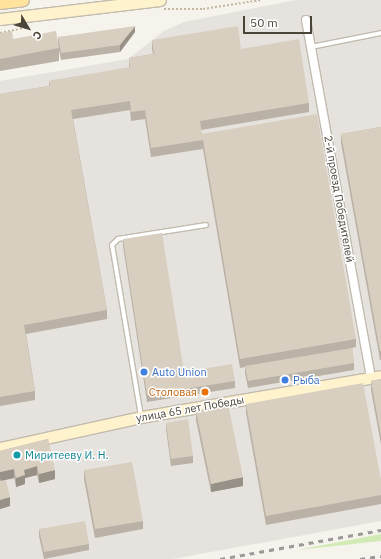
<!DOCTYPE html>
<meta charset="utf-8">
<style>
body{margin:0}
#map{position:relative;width:381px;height:559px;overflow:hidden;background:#f6f3ec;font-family:"IBM Plex Sans",sans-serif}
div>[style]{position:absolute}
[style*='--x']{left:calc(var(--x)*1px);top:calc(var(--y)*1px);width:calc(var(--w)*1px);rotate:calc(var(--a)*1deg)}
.industrial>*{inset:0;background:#e6e2dd}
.green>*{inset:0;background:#d2eab5}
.path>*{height:1.5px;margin-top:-0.75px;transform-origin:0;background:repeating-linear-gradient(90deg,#c4b79f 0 2px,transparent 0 4px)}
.roads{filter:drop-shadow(1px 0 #c2bbae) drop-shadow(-1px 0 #c2bbae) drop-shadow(0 1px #c2bbae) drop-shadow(0 -1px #c2bbae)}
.lane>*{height:4px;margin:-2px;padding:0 2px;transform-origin:2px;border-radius:2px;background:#fff}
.street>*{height:8px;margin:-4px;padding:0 4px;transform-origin:4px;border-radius:4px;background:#fff}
.secondary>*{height:11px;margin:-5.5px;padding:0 5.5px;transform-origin:5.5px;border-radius:5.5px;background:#fff3cd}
.primary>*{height:12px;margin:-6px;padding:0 6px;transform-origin:6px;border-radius:6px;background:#ffe39c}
.rail>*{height:3px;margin-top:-1.5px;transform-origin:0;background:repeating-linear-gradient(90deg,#9a9a9a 0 5px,transparent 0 10px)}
.wall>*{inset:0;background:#bab2a6}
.shaded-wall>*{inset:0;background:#979187}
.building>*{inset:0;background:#d8cfc1}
.dots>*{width:11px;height:11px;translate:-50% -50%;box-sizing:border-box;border:2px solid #fff;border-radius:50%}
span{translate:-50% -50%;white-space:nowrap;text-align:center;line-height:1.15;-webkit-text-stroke:3px #fff;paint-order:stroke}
.street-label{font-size:11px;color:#4b4439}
.shop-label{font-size:11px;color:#366cbe}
.left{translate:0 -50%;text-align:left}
.food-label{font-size:11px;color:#c56008}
.right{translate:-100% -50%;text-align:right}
.culture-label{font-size:11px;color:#0d838f}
.north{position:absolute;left:8px;top:8px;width:40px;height:40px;-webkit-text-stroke:3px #fff;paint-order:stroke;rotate:128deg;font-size:11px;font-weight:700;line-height:16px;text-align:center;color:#4b4439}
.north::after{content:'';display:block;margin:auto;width:14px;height:18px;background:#4b4439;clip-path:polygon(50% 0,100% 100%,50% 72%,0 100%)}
.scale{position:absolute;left:243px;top:16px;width:69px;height:18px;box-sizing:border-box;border:2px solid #4b4439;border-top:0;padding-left:5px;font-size:12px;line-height:14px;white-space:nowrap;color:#4b4439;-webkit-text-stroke:3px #fff;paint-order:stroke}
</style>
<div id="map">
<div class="industrial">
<div style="clip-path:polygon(296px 0,381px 0,381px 521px,173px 559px,0 559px,0 81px,128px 59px,164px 31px,184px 22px)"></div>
</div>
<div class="green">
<div style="clip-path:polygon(381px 534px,381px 541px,297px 550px)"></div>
</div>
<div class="path">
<div style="--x:164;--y:9;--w:39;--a:0"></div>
<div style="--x:203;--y:9;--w:59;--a:-8.8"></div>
<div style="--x:0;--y:33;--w:29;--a:-12"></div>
</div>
<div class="roads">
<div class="lane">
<div style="--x:311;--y:47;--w:71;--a:-11.3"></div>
<div style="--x:141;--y:416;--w:173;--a:-99.6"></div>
<div style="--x:112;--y:245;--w:8;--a:-45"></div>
<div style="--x:118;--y:239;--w:89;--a:-9"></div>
</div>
<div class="street">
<div style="--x:306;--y:20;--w:363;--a:79.7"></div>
</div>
<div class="secondary">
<div style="--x:0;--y:19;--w:161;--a:-6.8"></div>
<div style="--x:0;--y:448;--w:144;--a:-12.4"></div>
<div style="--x:141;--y:417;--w:243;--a:-9.7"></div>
</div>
<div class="primary">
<div style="--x:0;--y:3;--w:23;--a:-7"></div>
</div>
</div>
<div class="rail">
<div style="--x:220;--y:559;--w:164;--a:-10.2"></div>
<div style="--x:360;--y:559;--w:21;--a:-8"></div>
</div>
<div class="wall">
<div style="clip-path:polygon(135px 32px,120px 52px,61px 60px,59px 50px,59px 61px,0 71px,0 33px,13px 39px,58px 43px,58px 37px)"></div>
<div style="clip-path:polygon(152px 40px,241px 49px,309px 103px,309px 112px,201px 130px,202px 134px,356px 339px,356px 347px,352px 348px,354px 363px,354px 370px,248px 388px,245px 373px,245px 367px,240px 368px,203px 149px,151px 157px,145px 119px,131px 121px,130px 110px,73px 119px,107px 310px,107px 319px,26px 334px,35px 391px,35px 400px,0 406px,0 94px,49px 86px,49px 81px,129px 68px,129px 58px,153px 54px,152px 49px)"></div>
<div style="clip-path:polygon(381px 127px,381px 360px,380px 360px,341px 143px,341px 134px)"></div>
<div style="clip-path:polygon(123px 239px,184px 372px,235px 381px,235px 388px,147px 402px,123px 246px)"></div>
<div style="clip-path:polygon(381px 379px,381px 445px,371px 390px,371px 381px)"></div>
<div style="clip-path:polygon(246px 404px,381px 480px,381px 504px,266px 525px,246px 413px)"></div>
<div style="clip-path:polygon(196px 411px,243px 486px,211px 492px,196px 420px)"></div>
<div style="clip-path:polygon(166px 423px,193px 456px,193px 463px,171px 466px,166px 429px)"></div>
<div style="clip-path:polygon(48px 439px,55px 479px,39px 483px,37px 475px,25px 478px,25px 484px,16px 487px,14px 478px,1px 481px,10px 506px,0 509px,0 451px)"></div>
<div style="clip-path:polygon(84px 470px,143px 521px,143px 529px,95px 538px,84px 479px)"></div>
<div style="clip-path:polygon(39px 529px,89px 544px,89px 550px,44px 559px,39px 536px)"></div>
</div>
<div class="shaded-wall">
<div style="clip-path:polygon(135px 26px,135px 32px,120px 52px,120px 45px)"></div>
<div style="clip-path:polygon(37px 466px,37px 475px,25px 478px,25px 484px,16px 487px,16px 478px,24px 470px)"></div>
<div style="clip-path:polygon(14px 469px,14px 478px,0 481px,0 472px)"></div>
<div style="clip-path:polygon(55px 470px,55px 479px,39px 483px,39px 474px)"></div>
<div style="clip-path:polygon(243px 477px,243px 486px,211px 492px,211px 484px)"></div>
<div style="clip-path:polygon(10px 497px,10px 506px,0 509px,0 500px)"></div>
</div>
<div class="building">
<div style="clip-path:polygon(135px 26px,120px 45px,61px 53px,58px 37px)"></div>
<div style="clip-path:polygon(238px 26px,241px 49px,299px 39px,309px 103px,200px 121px,202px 134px,317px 114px,356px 339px,240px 359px,203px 140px,151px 148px,145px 110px,131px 112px,130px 101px,71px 110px,107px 310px,24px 325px,35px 391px,0 397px,0 94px,50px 86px,49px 81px,130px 67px,129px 58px,154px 54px,152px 40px)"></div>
<div style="clip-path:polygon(12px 31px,13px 39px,56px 31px,59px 48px,0 59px,0 33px)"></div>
<div style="clip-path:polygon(381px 127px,381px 351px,380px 351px,341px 134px)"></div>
<div style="clip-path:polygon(162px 233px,184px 372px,232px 364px,235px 381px,147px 395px,123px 239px)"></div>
<div style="clip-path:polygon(352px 348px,354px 363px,248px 381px,245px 366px)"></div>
<div style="clip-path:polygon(381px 379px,381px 436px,371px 381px)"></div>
<div style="clip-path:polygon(363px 383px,381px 480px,381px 495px,266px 516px,246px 404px)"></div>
<div style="clip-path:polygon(228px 404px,243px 477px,211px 484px,196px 411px)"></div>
<div style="clip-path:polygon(188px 419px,193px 456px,171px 459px,166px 423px)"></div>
<div style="clip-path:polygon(48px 439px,55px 470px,39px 474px,37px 466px,24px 470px,25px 475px,16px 478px,14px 469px,0 472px,0 451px)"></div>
<div style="clip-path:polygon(132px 462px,143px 521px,95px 529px,84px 470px)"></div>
<div style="clip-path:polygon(0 478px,1px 482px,6px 480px,10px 497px,0 500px)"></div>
<div style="clip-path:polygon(85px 521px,89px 544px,44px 552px,39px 529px)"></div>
</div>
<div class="dots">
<div style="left:144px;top:372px;background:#3f7fe0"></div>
<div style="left:285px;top:380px;background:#3f7fe0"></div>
<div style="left:205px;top:392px;background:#e8710a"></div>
<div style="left:17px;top:455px;background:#0f9aa8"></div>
</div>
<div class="street-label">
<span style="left:339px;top:199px;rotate:80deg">2-й проезд Победителей</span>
<span style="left:190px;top:409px;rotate:-10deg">улица 65 лет Победы</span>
</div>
<div class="shop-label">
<span class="left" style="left:152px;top:372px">Auto Union</span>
<span class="left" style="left:293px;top:380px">Рыба</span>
</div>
<div class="food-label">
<span class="right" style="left:197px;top:392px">Столовая</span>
</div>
<div class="culture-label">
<span class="left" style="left:25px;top:455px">Миритееву И. Н.</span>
</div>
<div class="north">С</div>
<div class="scale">50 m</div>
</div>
